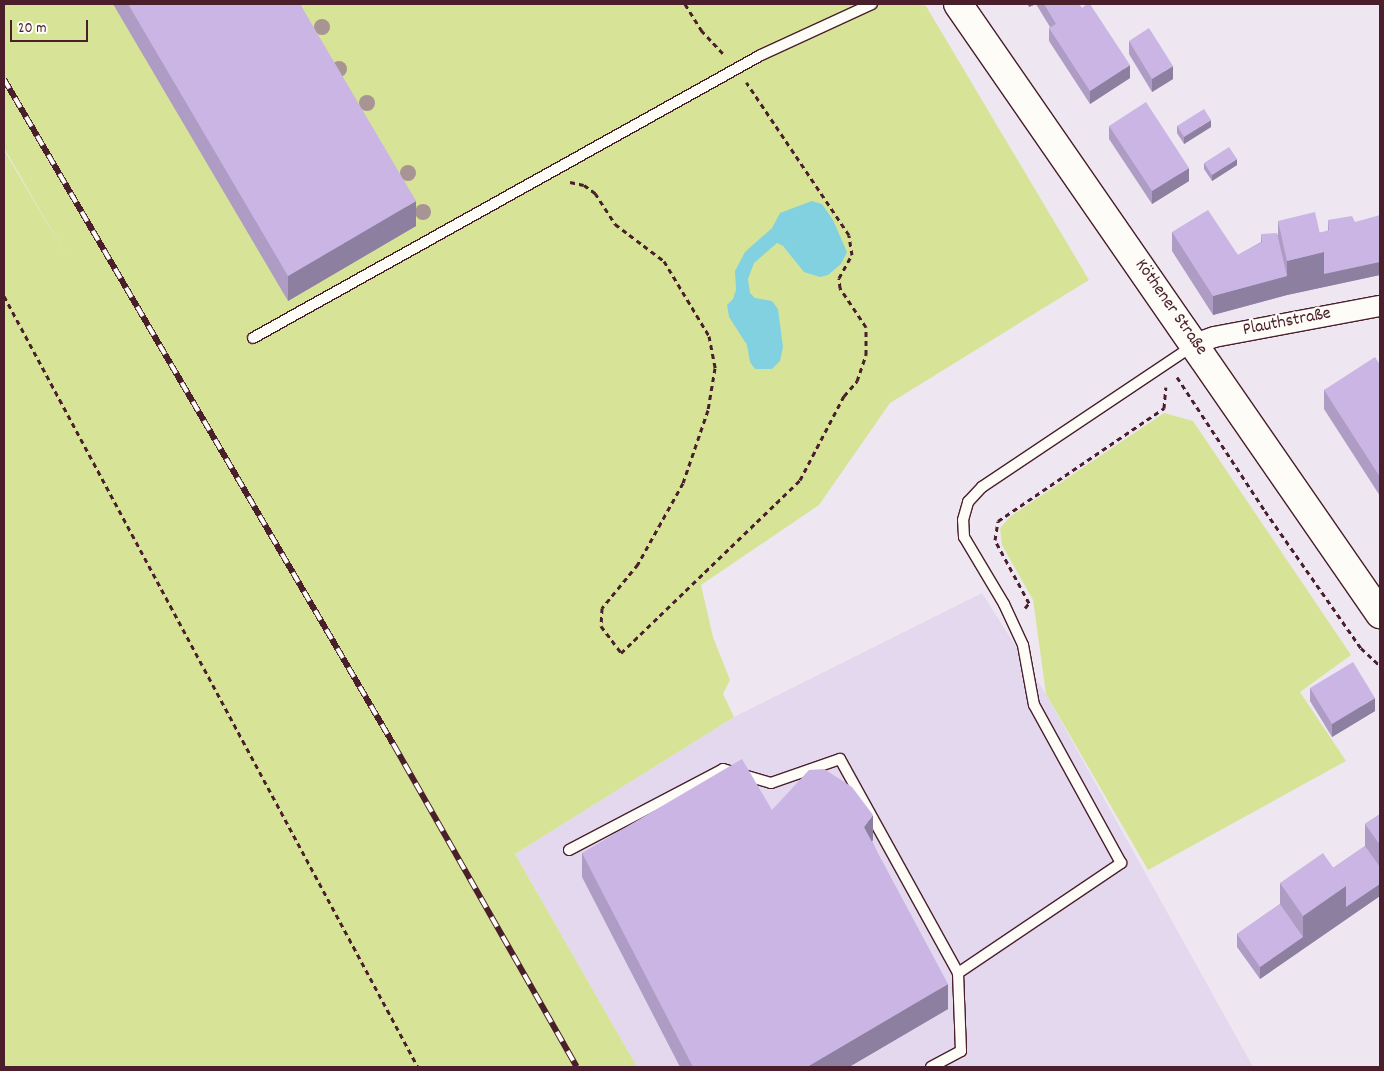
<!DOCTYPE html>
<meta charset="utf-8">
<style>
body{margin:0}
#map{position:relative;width:1384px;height:1071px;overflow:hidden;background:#eee7f2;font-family:Dekko,sans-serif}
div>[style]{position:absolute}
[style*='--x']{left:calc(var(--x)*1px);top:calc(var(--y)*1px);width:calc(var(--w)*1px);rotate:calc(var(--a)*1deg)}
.built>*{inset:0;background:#e3d8ee}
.green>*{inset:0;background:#d7e497}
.water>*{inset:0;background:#82d1e0}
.path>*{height:3px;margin-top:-1.5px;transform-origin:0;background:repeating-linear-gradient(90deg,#4a1f2b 0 5px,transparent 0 9px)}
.roads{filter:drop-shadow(1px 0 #4a1f2b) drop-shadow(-1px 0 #4a1f2b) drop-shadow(0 1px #4a1f2b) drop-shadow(0 -1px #4a1f2b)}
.service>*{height:10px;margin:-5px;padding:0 5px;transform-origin:5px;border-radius:5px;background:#fdfcf7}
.minor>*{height:20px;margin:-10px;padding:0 10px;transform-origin:10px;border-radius:10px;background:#fdfcf7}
.secondary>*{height:28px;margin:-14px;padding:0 14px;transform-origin:14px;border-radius:14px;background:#fdfcf7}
.rail>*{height:5.5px;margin-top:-2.75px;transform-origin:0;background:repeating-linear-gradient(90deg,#fdfcf7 0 11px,#4a1f2b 0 22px);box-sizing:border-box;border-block:1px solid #4a1f2b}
.trees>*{width:16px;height:16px;margin:-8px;border-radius:50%;background:#a79493}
.wall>*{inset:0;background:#ae9cc5}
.shaded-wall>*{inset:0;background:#8d7fa0}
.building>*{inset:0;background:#cab5e5}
span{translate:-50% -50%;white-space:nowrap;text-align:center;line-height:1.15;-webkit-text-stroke:4.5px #fdfcf7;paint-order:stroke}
.street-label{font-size:18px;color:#4a1f2b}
.frame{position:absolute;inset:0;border:5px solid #4a1f2b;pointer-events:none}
.scale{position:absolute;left:10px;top:20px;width:78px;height:22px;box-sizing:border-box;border:2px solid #4a1f2b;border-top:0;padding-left:6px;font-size:15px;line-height:18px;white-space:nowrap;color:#4a1f2b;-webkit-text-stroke:4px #fdfcf7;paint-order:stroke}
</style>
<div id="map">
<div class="built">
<div style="clip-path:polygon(982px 593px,1046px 694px,1253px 1067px,637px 1067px,515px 854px,734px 717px)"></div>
</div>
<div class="green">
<div style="clip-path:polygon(4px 4px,917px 4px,926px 6px,1089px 280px,890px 403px,819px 505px,701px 585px,713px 637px,730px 680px,723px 694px,734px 717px,515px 854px,637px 1067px,4px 1067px,4px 150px,69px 260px,4px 148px)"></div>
<div style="clip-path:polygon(1164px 413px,1193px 421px,1351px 655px,1300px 692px,1346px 761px,1148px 870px,1046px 694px,1033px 600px,1002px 545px,1000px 528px,1011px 516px)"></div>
</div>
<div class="water">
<div style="clip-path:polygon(812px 201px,822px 204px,833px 220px,847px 252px,841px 264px,828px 275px,820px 277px,804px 272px,783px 246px,777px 243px,754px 263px,748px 279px,750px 293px,755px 298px,772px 301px,778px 309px,783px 347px,780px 361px,772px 369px,755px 369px,750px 362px,747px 345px,729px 317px,727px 305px,733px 299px,736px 290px,735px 271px,745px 252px,772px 228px,780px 213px)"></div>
</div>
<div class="path">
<div style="--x:685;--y:4;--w:31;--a:58"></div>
<div style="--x:701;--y:30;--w:35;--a:47"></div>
<div style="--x:570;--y:182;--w:14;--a:12"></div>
<div style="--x:584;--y:185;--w:14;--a:36"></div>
<div style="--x:595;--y:193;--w:37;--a:57"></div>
<div style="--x:615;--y:224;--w:61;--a:37.1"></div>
<div style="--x:664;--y:261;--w:87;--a:59"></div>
<div style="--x:709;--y:336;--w:33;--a:79"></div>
<div style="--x:715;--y:368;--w:43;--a:99.5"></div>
<div style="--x:708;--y:410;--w:77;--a:108.9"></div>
<div style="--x:683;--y:483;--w:93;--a:119.1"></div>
<div style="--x:638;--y:564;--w:57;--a:129.3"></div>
<div style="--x:602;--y:608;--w:18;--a:93"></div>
<div style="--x:601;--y:626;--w:34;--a:53"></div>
<div style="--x:621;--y:653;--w:249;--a:-44"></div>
<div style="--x:800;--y:480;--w:95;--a:-62.4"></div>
<div style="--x:844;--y:396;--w:20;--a:-49"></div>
<div style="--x:857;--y:381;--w:28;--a:-71"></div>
<div style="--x:866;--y:355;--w:28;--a:-90"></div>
<div style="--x:866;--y:327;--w:47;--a:-123.7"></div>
<div style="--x:840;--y:288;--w:10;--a:-96"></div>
<div style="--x:839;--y:278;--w:26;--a:-61"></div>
<div style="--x:852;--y:255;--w:20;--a:-99"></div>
<div style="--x:849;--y:235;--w:184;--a:-123.9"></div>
<div style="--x:4;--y:296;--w:875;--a:61.77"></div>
<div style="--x:1177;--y:377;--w:160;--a:56.7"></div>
<div style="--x:1265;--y:511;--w:167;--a:55"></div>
<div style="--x:1361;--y:648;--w:26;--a:43"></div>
<div style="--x:1025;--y:608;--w:6;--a:-51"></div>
<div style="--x:1029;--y:603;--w:72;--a:-118.4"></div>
<div style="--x:995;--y:540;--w:19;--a:-81"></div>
<div style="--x:998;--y:521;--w:201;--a:-34.2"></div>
<div style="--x:1164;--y:408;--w:21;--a:-85"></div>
</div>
<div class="roads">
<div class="service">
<div style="--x:253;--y:338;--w:582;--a:-29.12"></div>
<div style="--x:761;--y:55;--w:122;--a:-24.7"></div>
<div style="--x:569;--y:850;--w:174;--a:-27.7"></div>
<div style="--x:723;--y:769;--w:50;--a:16.3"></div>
<div style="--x:771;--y:783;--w:73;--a:-19.2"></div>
<div style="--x:840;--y:759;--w:244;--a:61.1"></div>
<div style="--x:931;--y:1067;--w:34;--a:-28"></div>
<div style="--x:961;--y:1051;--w:78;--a:-92.2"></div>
<div style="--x:958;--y:973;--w:197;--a:-34"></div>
<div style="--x:1121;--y:863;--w:180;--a:-118.8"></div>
<div style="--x:1034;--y:705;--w:61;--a:-100.4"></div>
<div style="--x:1023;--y:645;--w:45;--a:-114.9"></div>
<div style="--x:1004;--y:604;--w:78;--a:-120.8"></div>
<div style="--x:964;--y:537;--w:17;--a:-93"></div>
<div style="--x:963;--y:520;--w:19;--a:-74"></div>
<div style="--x:968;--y:502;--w:21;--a:-47"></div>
<div style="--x:982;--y:487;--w:255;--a:-33.8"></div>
</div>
<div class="minor">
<div style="--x:1195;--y:344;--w:20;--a:-20"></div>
<div style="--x:1214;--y:337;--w:169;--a:-10.6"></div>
</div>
<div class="secondary">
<div style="--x:958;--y:4;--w:742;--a:55.32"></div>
</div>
</div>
<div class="rail">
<div style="--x:4;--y:79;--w:772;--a:59.65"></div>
<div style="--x:394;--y:745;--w:370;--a:60.4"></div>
</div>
<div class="trees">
<div style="left:322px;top:27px"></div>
<div style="left:339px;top:69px"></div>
<div style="left:367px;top:103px"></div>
<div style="left:408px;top:173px"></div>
<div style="left:423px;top:212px"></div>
</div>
<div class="wall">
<div style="clip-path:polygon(113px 4px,300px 4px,416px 226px,288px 301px)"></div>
<div style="clip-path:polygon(1027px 4px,1079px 4px,1130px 78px,1090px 104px,1049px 41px,1049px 28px,1050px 27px,1036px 4px,1029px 7px)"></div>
<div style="clip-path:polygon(1129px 41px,1173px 79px,1152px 92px,1129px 54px)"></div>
<div style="clip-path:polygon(1109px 126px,1189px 181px,1152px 204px,1109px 139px)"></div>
<div style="clip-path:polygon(1177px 126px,1211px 127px,1184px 144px,1177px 133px)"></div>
<div style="clip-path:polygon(1204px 163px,1237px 165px,1212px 181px,1204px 169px)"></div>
<div style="clip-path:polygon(1328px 220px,1355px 222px,1380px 275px,1287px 295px,1213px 315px,1172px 251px,1172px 232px,1238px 255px,1261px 242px,1261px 234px,1278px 235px,1278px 221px,1319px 233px,1328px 231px)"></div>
<div style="clip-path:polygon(1380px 365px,1380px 496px,1324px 409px,1324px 390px)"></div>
<div style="clip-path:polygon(1310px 688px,1375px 711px,1332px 737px,1310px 701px)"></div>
<div style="clip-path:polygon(772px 810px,873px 840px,872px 841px,948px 1009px,849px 1067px,680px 1067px,582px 877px,582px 853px)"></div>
<div style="clip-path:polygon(1380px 814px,1380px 896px,1260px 979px,1237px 947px,1237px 934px,1280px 904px,1280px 883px,1333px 868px,1365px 846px,1365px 824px)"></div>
</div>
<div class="shaded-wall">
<div style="clip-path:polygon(1029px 4px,1036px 4px,1029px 7px)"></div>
<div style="clip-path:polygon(1130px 65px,1130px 78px,1090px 104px,1090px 91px)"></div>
<div style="clip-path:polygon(1173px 66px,1173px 79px,1152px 92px,1152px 79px)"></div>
<div style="clip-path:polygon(1211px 120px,1211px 127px,1184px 144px,1184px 137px)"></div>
<div style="clip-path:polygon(1237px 159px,1237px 165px,1212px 181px,1212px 175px)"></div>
<div style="clip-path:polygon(1189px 168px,1189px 181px,1152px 204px,1152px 191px)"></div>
<div style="clip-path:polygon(416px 201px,416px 226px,288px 301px,288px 276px)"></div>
<div style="clip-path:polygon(1324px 252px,1380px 262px,1380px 275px,1287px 295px,1213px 315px,1213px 296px,1287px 276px,1287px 261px)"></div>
<div style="clip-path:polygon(1375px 698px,1375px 711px,1332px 737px,1332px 724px)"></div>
<div style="clip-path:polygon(873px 815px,873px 840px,864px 851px,864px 827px)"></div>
<div style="clip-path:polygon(1380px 884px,1380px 896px,1260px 979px,1260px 967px,1303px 937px,1303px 916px,1346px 886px)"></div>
<div style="clip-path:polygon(948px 984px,948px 1009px,849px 1067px,807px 1067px)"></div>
</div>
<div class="building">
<div style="clip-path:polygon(128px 4px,300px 4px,416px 201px,288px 276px)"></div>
<div style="clip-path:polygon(1044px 4px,1079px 4px,1082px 8px,1087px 4px,1090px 4px,1130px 65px,1090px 91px,1049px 28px,1056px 24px)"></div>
<div style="clip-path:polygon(1149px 28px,1173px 66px,1152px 79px,1129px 41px)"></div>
<div style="clip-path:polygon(1146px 102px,1189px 168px,1152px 191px,1109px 126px)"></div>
<div style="clip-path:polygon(1204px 109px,1211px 120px,1184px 137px,1177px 126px)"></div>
<div style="clip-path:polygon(1229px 147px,1237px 159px,1212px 175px,1204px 163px)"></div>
<div style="clip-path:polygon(1208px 210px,1238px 255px,1262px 242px,1261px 234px,1277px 233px,1287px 276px,1213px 296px,1172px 232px)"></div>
<div style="clip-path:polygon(1315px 212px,1324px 252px,1287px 261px,1278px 221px)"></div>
<div style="clip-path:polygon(1380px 215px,1380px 262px,1324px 274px,1324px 252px,1319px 233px,1329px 230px,1328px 220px,1352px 216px,1355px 222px)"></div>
<div style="clip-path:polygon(1375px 357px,1380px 365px,1380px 477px,1324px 390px)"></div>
<div style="clip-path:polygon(1353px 662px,1375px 698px,1332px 724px,1310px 688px)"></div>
<div style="clip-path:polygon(742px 759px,772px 810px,809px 770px,824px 769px,852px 787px,873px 815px,864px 827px,948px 984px,807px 1067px,693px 1067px,582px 853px)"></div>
<div style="clip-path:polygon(1380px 814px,1380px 845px,1365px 824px)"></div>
<div style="clip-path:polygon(1365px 846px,1380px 867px,1380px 884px,1346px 907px,1346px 886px,1333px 868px)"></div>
<div style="clip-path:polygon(1323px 853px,1346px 886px,1303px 916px,1280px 883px)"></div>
<div style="clip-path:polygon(1280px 904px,1303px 937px,1260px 967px,1237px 934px)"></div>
</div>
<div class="street-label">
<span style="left:1170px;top:308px;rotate:55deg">Köthener Straße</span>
<span style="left:1287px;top:323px;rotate:-11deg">Plauthstraße</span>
</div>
<div class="frame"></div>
<div class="scale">20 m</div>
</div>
